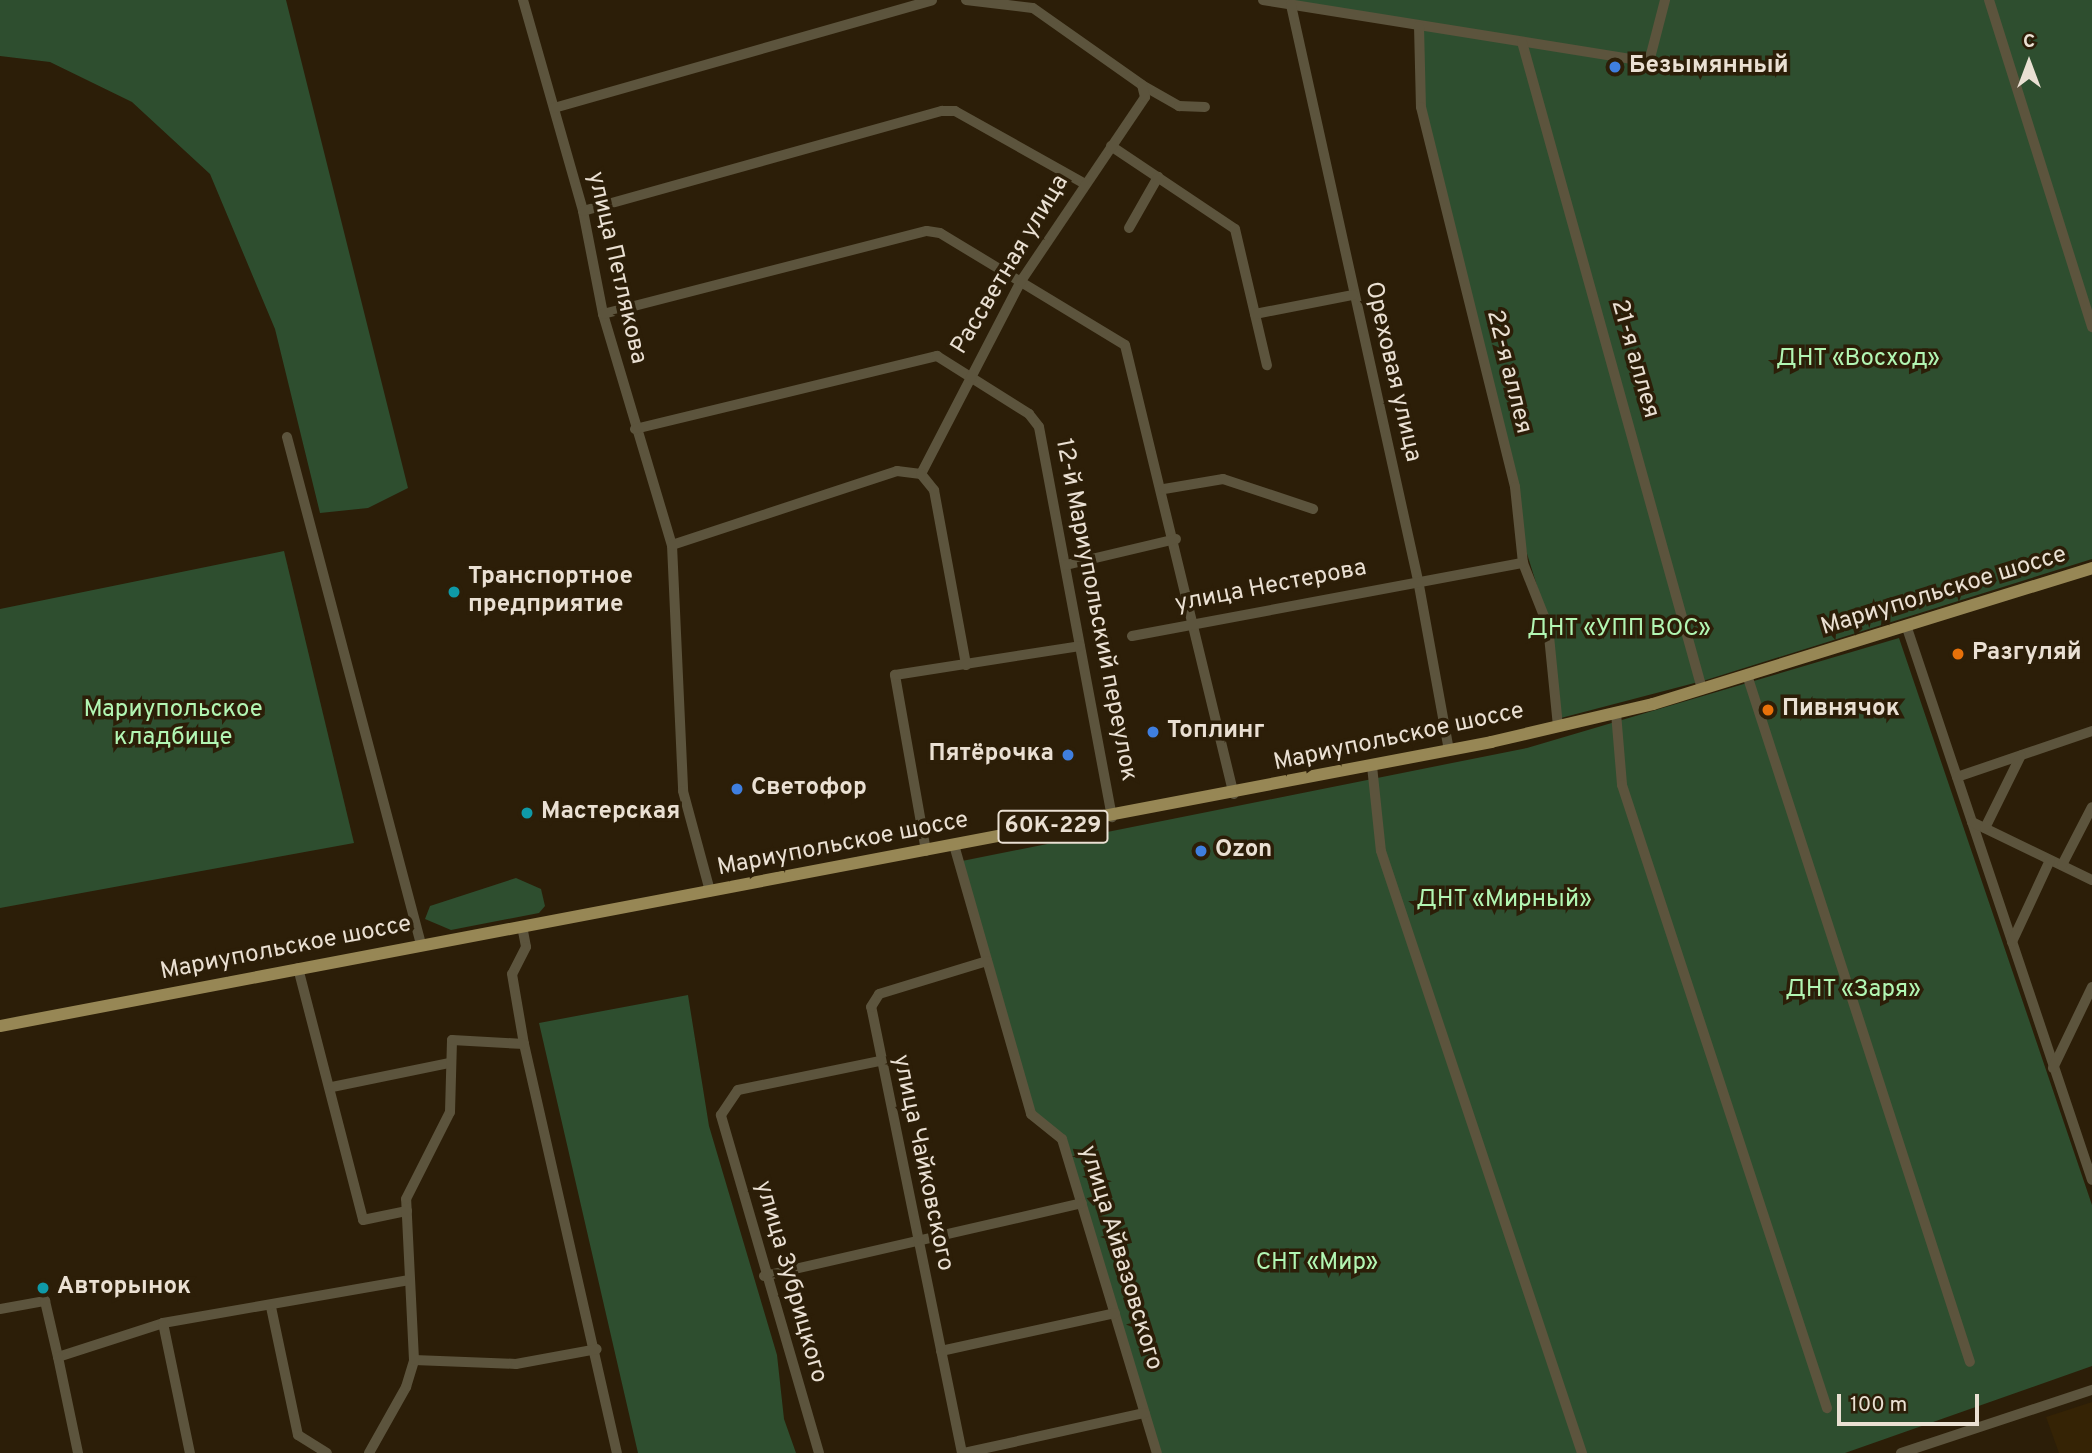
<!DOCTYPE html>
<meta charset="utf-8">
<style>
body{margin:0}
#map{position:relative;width:2092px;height:1453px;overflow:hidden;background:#2c1e08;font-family:Overpass,sans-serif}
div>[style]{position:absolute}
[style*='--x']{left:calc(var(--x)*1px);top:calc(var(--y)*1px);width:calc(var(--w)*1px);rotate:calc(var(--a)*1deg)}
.built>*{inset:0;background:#352305}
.green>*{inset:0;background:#2e4e2f}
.minor>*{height:10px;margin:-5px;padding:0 5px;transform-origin:5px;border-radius:5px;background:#5c543d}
.major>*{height:12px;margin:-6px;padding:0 6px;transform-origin:6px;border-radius:6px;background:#978755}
.dots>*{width:19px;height:19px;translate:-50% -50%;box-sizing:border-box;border:4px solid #2c1e08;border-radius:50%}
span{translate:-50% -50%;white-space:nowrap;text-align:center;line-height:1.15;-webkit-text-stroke:7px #2c1e08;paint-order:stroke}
.shield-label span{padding:2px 5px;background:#2c1e08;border:2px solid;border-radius:5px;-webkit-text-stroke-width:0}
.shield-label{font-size:23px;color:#eae0d3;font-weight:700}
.poi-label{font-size:24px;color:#eae0d3;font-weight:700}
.left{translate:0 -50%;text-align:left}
.right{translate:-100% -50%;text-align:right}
.street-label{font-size:24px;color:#eae0d3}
.park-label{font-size:24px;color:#b2f6b3}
.north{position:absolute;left:1994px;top:28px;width:70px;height:70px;-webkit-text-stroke:5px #2c1e08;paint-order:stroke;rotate:0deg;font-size:19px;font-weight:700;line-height:28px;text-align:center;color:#eae0d3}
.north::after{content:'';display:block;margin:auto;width:24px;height:32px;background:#eae0d3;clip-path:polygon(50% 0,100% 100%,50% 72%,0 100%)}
.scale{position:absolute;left:1837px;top:1394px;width:142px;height:32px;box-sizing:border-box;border:4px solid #eae0d3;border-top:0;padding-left:9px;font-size:21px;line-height:24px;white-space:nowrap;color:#eae0d3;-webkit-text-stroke:5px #2c1e08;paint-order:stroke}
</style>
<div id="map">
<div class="built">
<div style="clip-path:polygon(2092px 1402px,2092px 1453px,2059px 1453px,2046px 1417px)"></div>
</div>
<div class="green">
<div style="clip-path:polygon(0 0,286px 0,408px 488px,368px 508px,320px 513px,275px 329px,210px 174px,132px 102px,50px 62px,0 56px)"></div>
<div style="clip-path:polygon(1287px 0,2092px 0,2092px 559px,1706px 680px,1557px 719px,1542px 602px,1519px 528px,1515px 487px,1421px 107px,1416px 22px)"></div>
<div style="clip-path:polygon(284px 551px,354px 843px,0 908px,0 609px)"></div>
<div style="clip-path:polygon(1899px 638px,2092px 1205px,2092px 1366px,1845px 1453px,1161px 1453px,1063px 1138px,1033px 1114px,962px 861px,1527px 748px)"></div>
<div style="clip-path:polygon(516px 878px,541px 889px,545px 906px,539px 913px,451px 930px,425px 919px,430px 906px)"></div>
<div style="clip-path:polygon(688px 995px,709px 1126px,777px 1355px,784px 1419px,796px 1453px,638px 1453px,539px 1023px)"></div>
</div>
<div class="minor">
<div style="--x:523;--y:0;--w:219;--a:74.1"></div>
<div style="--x:583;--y:211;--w:105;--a:79"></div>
<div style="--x:603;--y:314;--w:241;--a:73.4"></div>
<div style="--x:672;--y:545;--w:246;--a:87.4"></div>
<div style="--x:683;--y:791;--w:104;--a:74.9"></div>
<div style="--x:966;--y:0;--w:67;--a:6.8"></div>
<div style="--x:1033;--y:8;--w:133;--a:35.2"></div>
<div style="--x:1142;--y:85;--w:43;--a:29.6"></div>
<div style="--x:1179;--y:106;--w:26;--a:2"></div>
<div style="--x:1263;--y:0;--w:391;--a:9.1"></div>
<div style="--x:1649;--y:62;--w:64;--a:-75.5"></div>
<div style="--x:1989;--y:0;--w:343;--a:72.5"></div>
<div style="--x:1291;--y:5;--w:589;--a:77.55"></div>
<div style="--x:1418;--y:580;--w:173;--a:79.7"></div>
<div style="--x:1419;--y:26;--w:81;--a:88.6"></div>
<div style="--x:1421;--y:107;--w:391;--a:76.1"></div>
<div style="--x:1515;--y:487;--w:76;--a:84"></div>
<div style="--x:1523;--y:563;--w:68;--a:68.4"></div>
<div style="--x:1548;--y:626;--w:100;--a:84.3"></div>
<div style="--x:1522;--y:42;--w:672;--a:74.45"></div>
<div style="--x:554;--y:108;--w:393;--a:-15.9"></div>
<div style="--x:1111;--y:146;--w:149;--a:33.8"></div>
<div style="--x:1235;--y:229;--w:140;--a:76.8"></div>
<div style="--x:583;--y:211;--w:373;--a:-15.6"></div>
<div style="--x:942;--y:111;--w:13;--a:0"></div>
<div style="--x:955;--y:111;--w:149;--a:29.3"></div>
<div style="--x:1129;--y:228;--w:59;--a:-60.4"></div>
<div style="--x:603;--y:314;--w:334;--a:-14.4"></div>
<div style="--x:927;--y:231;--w:13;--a:9"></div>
<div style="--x:940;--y:233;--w:216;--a:31.2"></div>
<div style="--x:1125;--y:345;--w:462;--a:76.4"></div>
<div style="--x:1255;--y:314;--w:100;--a:-11"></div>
<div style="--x:635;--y:429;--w:311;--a:-13.6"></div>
<div style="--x:937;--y:356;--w:109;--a:32.2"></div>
<div style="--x:1029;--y:414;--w:16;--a:52"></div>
<div style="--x:1039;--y:427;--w:397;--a:79.4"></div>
<div style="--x:287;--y:437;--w:524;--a:75.2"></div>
<div style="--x:921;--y:474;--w:217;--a:-62.6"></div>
<div style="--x:1021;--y:281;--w:222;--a:-56"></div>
<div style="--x:1145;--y:97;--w:12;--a:-104"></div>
<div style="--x:1164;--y:489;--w:60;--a:-9.6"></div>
<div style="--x:1223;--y:479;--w:95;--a:18.4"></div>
<div style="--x:672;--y:545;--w:237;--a:-18.2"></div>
<div style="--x:897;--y:471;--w:24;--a:7"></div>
<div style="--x:921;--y:474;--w:21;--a:51"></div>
<div style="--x:934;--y:490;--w:178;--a:79.6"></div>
<div style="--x:1066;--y:565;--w:113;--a:-13.3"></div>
<div style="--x:1906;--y:625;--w:585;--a:71.47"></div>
<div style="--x:1132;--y:636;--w:398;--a:-10.6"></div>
<div style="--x:1747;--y:675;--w:722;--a:72.02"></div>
<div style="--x:1616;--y:713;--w:72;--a:85.2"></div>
<div style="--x:1622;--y:785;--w:656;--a:71.79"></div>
<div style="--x:1372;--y:766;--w:85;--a:84"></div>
<div style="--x:1381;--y:851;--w:635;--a:71.54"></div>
<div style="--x:1957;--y:777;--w:143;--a:-18.8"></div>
<div style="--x:1972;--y:822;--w:133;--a:25.8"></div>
<div style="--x:1985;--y:828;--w:81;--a:-63.7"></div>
<div style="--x:954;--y:845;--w:280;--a:74"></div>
<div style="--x:1031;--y:1114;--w:40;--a:39"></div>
<div style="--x:1062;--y:1139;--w:328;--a:73.2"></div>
<div style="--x:926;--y:851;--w:179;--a:-100"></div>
<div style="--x:895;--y:675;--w:187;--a:-8.9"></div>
<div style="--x:2062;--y:865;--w:65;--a:-62.7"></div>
<div style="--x:522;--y:926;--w:21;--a:79"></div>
<div style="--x:526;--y:947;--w:30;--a:117"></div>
<div style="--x:512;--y:974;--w:71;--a:80.3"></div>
<div style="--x:524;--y:1044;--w:419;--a:77.2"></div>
<div style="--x:2012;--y:942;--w:90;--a:-65.1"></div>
<div style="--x:298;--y:968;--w:260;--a:75.5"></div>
<div style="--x:363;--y:1220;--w:45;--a:-11.6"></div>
<div style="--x:2053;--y:1068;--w:90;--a:-64.3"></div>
<div style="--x:332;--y:1087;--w:119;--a:-11.6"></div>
<div style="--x:764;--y:1276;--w:326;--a:-12.9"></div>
<div style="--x:271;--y:1307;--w:131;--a:78.1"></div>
<div style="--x:298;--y:1435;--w:34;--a:32"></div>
<div style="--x:0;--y:1309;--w:46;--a:-10.1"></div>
<div style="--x:45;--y:1301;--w:57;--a:76.9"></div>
<div style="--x:58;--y:1357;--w:110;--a:-17.9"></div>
<div style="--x:163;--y:1323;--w:250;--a:-9.9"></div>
<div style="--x:163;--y:1323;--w:133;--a:78.3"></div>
<div style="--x:941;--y:1351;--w:178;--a:-12.3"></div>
<div style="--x:58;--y:1357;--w:98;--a:78.2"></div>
<div style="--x:414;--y:1360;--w:102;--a:2.2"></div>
<div style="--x:516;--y:1364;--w:82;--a:-10.5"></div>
<div style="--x:369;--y:1453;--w:76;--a:-60.7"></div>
<div style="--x:406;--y:1387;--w:28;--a:-73"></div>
<div style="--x:414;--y:1360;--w:161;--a:-92.8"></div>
<div style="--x:406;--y:1199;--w:97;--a:-63.2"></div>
<div style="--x:450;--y:1112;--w:72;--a:-88.4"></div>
<div style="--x:452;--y:1040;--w:72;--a:3.2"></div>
<div style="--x:819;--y:1453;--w:352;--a:-106.2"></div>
<div style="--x:721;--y:1115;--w:30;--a:-56"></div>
<div style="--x:738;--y:1090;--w:144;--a:-11.6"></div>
<div style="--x:962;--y:1453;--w:455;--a:-101.5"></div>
<div style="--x:871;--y:1007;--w:15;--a:-58"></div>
<div style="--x:879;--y:994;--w:113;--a:-17"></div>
<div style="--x:964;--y:1453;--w:185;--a:-12.5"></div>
<div style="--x:1901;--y:1453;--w:201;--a:-18.3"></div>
</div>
<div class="major">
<div style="--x:0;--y:1026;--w:1518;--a:-10.78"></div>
<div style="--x:1491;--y:742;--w:166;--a:-13.2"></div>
<div style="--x:1653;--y:704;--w:460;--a:-17.2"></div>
</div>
<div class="dots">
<div style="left:1615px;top:67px;background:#3f7fe0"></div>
<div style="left:454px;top:592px;background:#0f9aa8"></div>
<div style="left:1958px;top:654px;background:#e8710a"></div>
<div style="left:1768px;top:710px;background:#e8710a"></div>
<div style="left:1153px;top:732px;background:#3f7fe0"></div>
<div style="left:1068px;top:755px;background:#3f7fe0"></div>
<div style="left:737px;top:789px;background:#3f7fe0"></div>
<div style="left:527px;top:813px;background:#0f9aa8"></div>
<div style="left:1201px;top:851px;background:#3f7fe0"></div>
<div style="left:43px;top:1288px;background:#0f9aa8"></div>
</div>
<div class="shield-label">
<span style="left:1053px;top:827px">60К-229</span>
</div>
<div class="poi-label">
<span class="left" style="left:1629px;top:67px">Безымянный</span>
<span class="left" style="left:468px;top:592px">Транспортное<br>предприятие</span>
<span class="left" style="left:1972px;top:654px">Разгуляй</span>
<span class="left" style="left:1782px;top:710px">Пивнячок</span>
<span class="left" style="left:1167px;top:732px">Топлинг</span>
<span class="right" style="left:1054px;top:755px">Пятёрочка</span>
<span class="left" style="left:751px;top:789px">Светофор</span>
<span class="left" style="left:541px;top:813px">Мастерская</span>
<span class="left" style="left:1215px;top:851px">Ozon</span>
<span class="left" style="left:57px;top:1288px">Авторынок</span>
</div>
<div class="street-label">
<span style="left:1011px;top:265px;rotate:-59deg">Рассветная улица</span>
<span style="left:616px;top:268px;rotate:77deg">улица Петлякова</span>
<span style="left:1634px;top:359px;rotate:74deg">21-я аллея</span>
<span style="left:1392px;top:372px;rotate:77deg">Ореховая улица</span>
<span style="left:1508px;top:372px;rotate:76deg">22-я аллея</span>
<span style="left:1271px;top:587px;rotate:-11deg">улица Нестерова</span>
<span style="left:1944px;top:592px;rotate:-17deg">Мариупольское шоссе</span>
<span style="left:1095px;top:610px;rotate:79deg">12-й Мариупольский переулок</span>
<span style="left:1399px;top:738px;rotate:-12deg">Мариупольское шоссе</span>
<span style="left:843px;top:845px;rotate:-11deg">Мариупольское шоссе</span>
<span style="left:286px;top:949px;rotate:-11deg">Мариупольское шоссе</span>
<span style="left:922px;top:1163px;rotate:78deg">улица Чайковского</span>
<span style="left:1120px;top:1258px;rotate:73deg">улица Айвазовского</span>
<span style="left:790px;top:1282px;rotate:74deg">улица Зубрицкого</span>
</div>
<div class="park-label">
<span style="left:1858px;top:360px">ДНТ «Восход»</span>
<span style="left:1619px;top:630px">ДНТ «УПП ВОС»</span>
<span style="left:173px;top:725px">Мариупольское<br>кладбище</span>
<span style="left:1504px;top:901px">ДНТ «Мирный»</span>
<span style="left:1853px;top:991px">ДНТ «Заря»</span>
<span style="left:1317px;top:1264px">СНТ «Мир»</span>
</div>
<div class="north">С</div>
<div class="scale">100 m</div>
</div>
